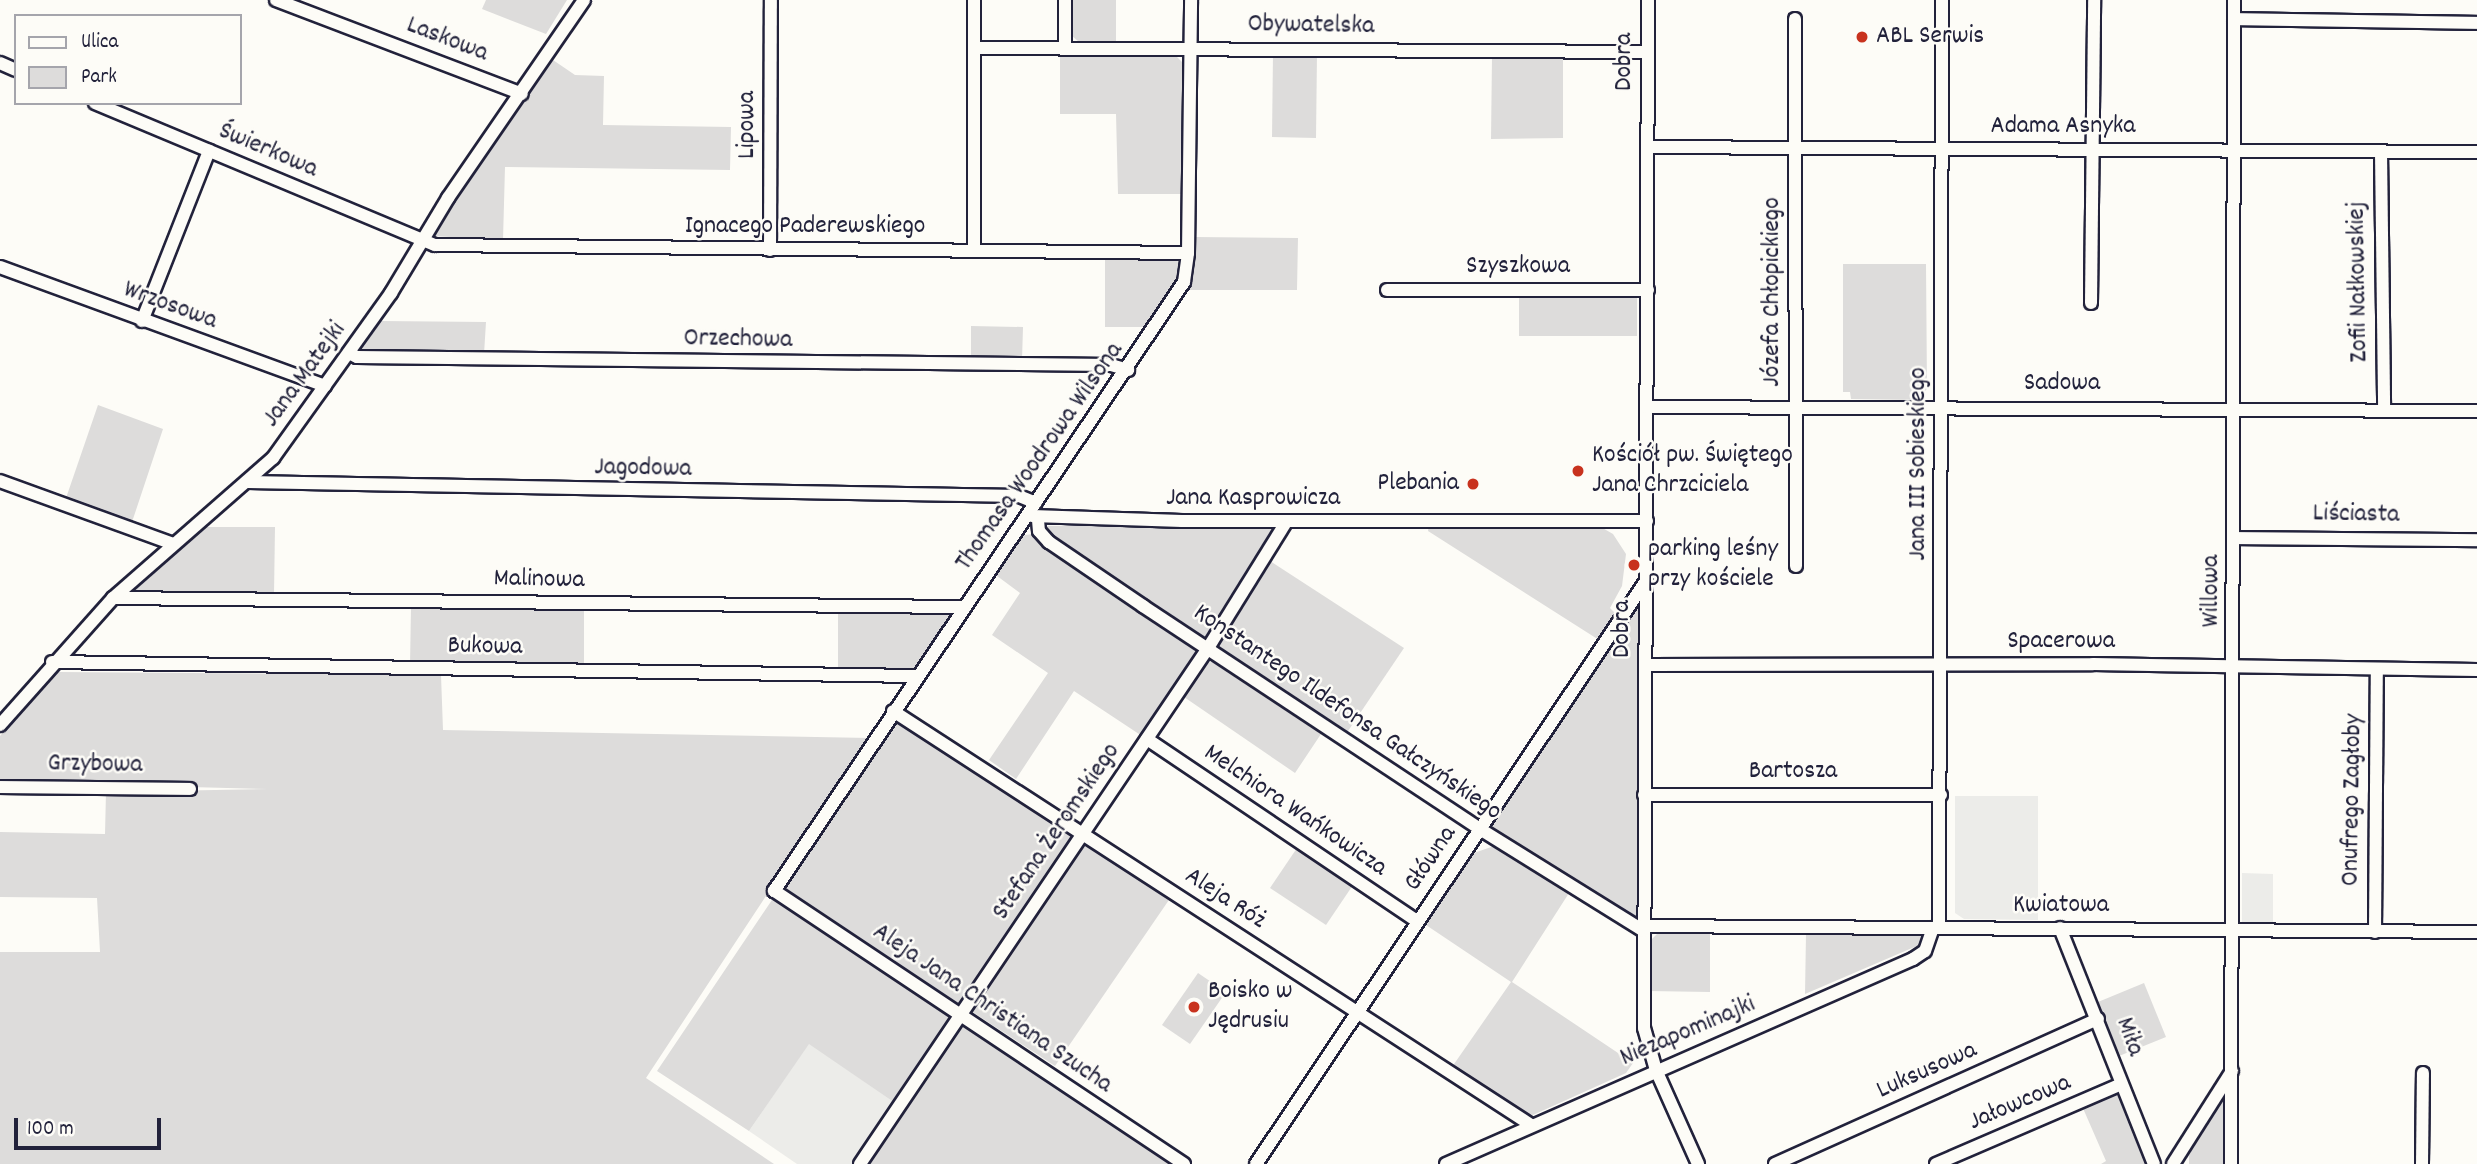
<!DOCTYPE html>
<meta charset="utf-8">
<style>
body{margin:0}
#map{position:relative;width:2477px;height:1164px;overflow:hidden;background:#fdfcf7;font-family:Dekko,sans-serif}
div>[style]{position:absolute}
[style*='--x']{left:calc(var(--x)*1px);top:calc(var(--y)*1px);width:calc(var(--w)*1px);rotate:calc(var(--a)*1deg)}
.built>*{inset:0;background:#ecece9}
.green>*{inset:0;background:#dddcdb}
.roads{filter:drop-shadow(2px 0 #22223b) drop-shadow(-2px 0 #22223b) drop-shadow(0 2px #22223b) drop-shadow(0 -2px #22223b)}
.minor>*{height:12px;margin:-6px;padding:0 6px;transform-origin:6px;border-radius:6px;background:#fdfcf7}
.dots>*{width:19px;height:19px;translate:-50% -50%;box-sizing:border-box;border:4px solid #fdfcf7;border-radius:50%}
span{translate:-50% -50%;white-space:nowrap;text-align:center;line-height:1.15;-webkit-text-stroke:5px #fdfcf7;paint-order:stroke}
.street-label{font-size:26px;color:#22223b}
.poi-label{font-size:26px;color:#22223b}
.left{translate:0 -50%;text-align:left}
.right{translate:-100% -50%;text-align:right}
.legend{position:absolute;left:14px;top:14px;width:228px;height:91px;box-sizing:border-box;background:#fdfcf7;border:2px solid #a5a5ac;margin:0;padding:9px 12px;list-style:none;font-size:21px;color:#22223b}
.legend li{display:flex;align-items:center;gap:14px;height:35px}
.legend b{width:35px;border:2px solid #a5a5ac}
.scale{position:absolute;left:14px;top:1118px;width:147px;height:32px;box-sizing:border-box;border:4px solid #22223b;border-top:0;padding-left:9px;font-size:21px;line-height:24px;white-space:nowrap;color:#22223b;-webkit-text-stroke:5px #fdfcf7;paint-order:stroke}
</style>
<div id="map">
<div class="built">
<div style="clip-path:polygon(1955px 796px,2038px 796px,2038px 920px,1964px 919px,1955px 913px)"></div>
<div style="clip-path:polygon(2242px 873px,2273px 874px,2273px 922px,2242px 924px)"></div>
<div style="clip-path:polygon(809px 1043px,895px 1103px,854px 1164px,797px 1164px,749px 1131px)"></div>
</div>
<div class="green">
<div style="clip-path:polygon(486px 0,567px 0,546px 34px,482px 9px)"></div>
<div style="clip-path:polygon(1071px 0,1116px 0,1116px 41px,1079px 42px,1071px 35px)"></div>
<div style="clip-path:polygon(1060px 54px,1175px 55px,1183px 63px,1182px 194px,1118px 194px,1116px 114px,1060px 114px)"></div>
<div style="clip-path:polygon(1273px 54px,1317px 54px,1316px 138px,1272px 137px)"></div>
<div style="clip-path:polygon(1492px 57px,1563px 58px,1563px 138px,1491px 139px)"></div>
<div style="clip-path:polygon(553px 60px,575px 75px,604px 76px,603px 125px,731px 127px,730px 170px,505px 167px,503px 240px,432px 236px)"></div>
<div style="clip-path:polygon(1195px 237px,1298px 238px,1297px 290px,1186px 290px,1193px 275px)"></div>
<div style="clip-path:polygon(1105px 257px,1177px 257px,1180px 275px,1150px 327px,1105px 327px)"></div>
<div style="clip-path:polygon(1843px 264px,1926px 264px,1927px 389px,1916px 400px,1851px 399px,1850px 392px,1843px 392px)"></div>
<div style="clip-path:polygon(1519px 294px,1637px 294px,1637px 336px,1519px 336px)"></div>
<div style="clip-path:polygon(381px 321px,486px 322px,484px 354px,360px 352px)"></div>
<div style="clip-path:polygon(971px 326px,1023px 327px,1022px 359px,971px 358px)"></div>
<div style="clip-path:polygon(98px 405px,163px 429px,132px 522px,66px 498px)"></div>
<div style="clip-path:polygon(1280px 525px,1206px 640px,1046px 533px,1046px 526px)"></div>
<div style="clip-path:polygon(1429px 525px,1599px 526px,1613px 534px,1626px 554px,1622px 586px,1610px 608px,1616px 614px,1599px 640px,1428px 531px)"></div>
<div style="clip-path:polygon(206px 527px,275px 527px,274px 594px,132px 593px)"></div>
<div style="clip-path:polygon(1033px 534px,1197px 644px,1198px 651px,1142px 736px,1074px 691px,1016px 779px,989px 760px,1048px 673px,992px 635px,1020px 593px,993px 573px,1018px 536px)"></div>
<div style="clip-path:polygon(1270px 561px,1404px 648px,1346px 734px,1214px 646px)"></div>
<div style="clip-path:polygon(1638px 603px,1642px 604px,1637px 925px,1488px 826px)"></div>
<div style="clip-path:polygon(411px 607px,584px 609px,584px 668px,410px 665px)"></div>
<div style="clip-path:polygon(838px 611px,957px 613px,919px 670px,838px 670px)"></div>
<div style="clip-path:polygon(1217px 661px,1323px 731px,1295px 773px,1184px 697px,1206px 663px)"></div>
<div style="clip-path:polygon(59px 672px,441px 675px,443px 730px,870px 738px,646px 1078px,774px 1164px,0 1164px,0 952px,100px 952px,97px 898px,0 897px,0 832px,105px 834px,106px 792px,268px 789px,0 782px,0 736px,48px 677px)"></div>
<div style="clip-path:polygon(895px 721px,1074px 834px,960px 1007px,782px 887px)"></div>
<div style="clip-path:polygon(1086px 838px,1171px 897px,1055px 1066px,971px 1011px)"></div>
<div style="clip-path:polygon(1497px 845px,1569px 893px,1512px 982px,1633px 1063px,1626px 1073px,1533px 1115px,1519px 1112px,1452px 1067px,1511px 982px,1423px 923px,1471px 854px)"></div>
<div style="clip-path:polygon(1297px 848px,1353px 885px,1326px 925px,1270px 888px)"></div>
<div style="clip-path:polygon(774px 897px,951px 1016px,895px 1103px,809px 1044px,749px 1131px,657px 1071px)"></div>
<div style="clip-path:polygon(1657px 934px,1710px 934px,1710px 992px,1648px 991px,1650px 941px)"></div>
<div style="clip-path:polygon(1806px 934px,1926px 934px,1926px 942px,1805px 994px)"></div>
<div style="clip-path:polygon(1198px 973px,1226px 992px,1190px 1044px,1162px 1025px)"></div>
<div style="clip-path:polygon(2144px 983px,2166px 1037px,2119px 1056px,2098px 1002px)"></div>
<div style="clip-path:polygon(960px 1022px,1171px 1164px,865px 1164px)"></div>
<div style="clip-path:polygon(2117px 1091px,2147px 1164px,2101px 1164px,2106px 1161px,2082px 1106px)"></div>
<div style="clip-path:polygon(2225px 1097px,2225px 1164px,2189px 1164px,2189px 1155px,2202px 1130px)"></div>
</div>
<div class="roads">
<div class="minor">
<div style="--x:276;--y:0;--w:263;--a:20.9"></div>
<div style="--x:1065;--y:0;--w:47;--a:90"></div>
<div style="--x:1648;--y:0;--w:1028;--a:90.22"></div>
<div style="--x:1644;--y:1028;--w:44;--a:74.1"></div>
<div style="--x:1656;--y:1070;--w:103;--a:65.9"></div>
<div style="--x:1795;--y:19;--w:547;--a:89.9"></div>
<div style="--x:2234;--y:19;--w:243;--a:0.9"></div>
<div style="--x:974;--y:48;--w:674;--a:0.34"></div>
<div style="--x:0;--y:63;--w:17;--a:24"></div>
<div style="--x:95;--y:103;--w:368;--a:22.7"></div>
<div style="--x:435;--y:245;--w:753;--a:0.61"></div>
<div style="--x:1648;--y:147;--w:829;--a:0.35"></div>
<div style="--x:2381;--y:152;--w:258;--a:89.3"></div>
<div style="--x:770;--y:250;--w:250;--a:-89.8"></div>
<div style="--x:974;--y:251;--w:251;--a:-90"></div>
<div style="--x:0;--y:267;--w:346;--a:20.1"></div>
<div style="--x:1387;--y:290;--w:261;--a:0"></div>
<div style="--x:2091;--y:303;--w:303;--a:-89.4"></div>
<div style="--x:142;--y:321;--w:183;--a:-68.5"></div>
<div style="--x:349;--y:353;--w:9;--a:27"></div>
<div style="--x:357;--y:357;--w:754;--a:0.61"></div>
<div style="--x:1111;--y:365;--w:18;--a:16"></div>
<div style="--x:1647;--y:407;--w:830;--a:0.28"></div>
<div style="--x:0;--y:481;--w:184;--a:20"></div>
<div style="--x:248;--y:482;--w:771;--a:1.04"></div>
<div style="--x:1019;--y:496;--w:18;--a:22"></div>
<div style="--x:1032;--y:516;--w:150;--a:1.9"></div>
<div style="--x:1182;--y:521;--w:465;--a:0"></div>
<div style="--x:1038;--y:520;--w:11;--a:85"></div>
<div style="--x:1039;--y:531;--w:15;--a:48"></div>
<div style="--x:1049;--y:542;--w:114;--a:34.2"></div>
<div style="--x:1143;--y:606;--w:404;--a:33.5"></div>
<div style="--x:1480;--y:829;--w:193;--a:31.9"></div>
<div style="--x:2235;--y:538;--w:242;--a:0.5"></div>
<div style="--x:113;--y:598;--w:852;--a:0.61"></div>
<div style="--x:52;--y:662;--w:866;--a:0.93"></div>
<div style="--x:1646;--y:665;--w:447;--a:-0.1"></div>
<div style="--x:2093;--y:664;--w:384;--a:0.9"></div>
<div style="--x:893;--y:711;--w:761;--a:32.98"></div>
<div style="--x:0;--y:725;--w:170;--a:-48.3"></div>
<div style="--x:113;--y:598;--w:213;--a:-41.2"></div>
<div style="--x:273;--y:458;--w:203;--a:-54.4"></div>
<div style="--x:391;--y:293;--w:111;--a:-59"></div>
<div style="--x:448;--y:198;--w:240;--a:-55.5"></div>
<div style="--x:1147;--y:739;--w:326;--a:34"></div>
<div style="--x:0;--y:787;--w:190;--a:0.6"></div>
<div style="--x:1644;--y:795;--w:297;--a:0"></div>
<div style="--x:1644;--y:926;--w:833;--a:0.41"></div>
<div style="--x:1939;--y:928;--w:928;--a:-89.81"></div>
<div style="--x:2060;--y:928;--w:254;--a:68.3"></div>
<div style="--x:2375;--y:932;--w:263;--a:-89.6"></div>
<div style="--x:860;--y:1164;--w:622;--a:-56"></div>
<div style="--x:1208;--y:648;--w:148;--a:-58.2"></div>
<div style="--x:1184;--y:1164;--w:493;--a:-146.3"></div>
<div style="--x:774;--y:891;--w:734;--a:-56.05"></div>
<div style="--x:1184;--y:282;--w:29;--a:-82"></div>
<div style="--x:1188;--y:253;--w:253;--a:-89.3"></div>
<div style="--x:1256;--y:1164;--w:701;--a:-56.22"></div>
<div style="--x:1446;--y:1164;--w:510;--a:-23.7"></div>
<div style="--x:1913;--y:959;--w:14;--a:-34"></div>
<div style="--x:1925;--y:951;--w:24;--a:-71"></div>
<div style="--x:1775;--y:1164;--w:354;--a:-24.2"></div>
<div style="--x:1936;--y:1164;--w:202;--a:-23.3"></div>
<div style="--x:2173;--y:1164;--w:110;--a:-57.6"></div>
<div style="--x:2231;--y:1164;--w:1164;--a:-89.85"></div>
<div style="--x:2422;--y:1164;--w:91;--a:-89.4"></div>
</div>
</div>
<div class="dots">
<div style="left:1862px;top:37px;background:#c8321e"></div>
<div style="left:1578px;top:471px;background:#c8321e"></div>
<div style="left:1473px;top:484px;background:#c8321e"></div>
<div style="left:1634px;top:565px;background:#c8321e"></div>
<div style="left:1194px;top:1007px;background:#c8321e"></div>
</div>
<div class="street-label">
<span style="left:1311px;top:26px;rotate:1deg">Obywatelska</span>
<span style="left:447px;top:40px;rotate:21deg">Laskowa</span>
<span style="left:1625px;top:62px;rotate:-90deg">Dobra</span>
<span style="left:748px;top:125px;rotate:-90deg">Lipowa</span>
<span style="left:2063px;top:127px">Adama Asnyka</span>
<span style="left:268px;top:151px;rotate:23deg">Świerkowa</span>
<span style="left:805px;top:227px">Ignacego Paderewskiego</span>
<span style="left:1518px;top:267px">Szyszkowa</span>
<span style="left:2359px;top:282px;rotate:-91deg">Zofii Nałkowskiej</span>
<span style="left:1773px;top:292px;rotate:-90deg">Józefa Chłopickiego</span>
<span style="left:170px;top:306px;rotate:20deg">Wrzosowa</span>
<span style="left:738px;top:340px;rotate:1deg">Orzechowa</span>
<span style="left:305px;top:375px;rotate:-54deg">Jana Matejki</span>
<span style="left:2062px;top:384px">Sadowa</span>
<span style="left:1040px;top:457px;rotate:-55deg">Thomasa Woodrowa Wilsona</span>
<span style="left:1919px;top:464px;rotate:-90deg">Jana III Sobieskiego</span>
<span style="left:643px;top:469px;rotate:1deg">Jagodowa</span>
<span style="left:1253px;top:499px">Jana Kasprowicza</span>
<span style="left:2356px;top:515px;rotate:1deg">Liściasta</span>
<span style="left:539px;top:580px;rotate:1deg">Malinowa</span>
<span style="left:2212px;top:591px;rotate:-90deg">Willowa</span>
<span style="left:1623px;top:629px;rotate:-90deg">Dobra</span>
<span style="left:2061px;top:642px">Spacerowa</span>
<span style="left:485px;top:647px;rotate:1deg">Bukowa</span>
<span style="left:1347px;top:713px;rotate:34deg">Konstantego Ildefonsa Gałczyńskiego</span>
<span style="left:95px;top:765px;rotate:1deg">Grzybowa</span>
<span style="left:1793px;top:772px">Bartosza</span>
<span style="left:2353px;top:800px;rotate:-89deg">Onufrego Zagłoby</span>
<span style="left:1295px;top:811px;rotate:34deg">Melchiora Wańkowicza</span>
<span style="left:1057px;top:832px;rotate:-56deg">Stefana Żeromskiego</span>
<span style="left:1431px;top:859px;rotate:-56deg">Główna</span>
<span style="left:1225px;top:899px;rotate:33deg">Aleja Róż</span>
<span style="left:2061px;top:906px">Kwiatowa</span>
<span style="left:992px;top:1009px;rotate:34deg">Aleja Jana Christiana Szucha</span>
<span style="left:1688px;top:1032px;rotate:-23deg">Niezapominajki</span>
<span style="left:2129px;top:1037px;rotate:70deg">Miła</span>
<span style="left:1927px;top:1071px;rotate:-24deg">Luksusowa</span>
<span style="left:2020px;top:1103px;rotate:-23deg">Jałowcowa</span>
</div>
<div class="poi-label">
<span class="left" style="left:1876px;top:37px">ABL Serwis</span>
<span class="left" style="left:1592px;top:471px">Kościół pw. Świętego<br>Jana Chrzciciela</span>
<span class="right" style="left:1459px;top:484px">Plebania</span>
<span class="left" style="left:1648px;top:565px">parking leśny<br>przy kościele</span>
<span class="left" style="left:1208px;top:1007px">Boisko w<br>Jędrusiu</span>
</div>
<ul class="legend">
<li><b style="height:9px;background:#fdfcf7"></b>Ulica</li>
<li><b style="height:19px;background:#dddcdb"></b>Park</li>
</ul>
<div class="scale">100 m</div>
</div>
